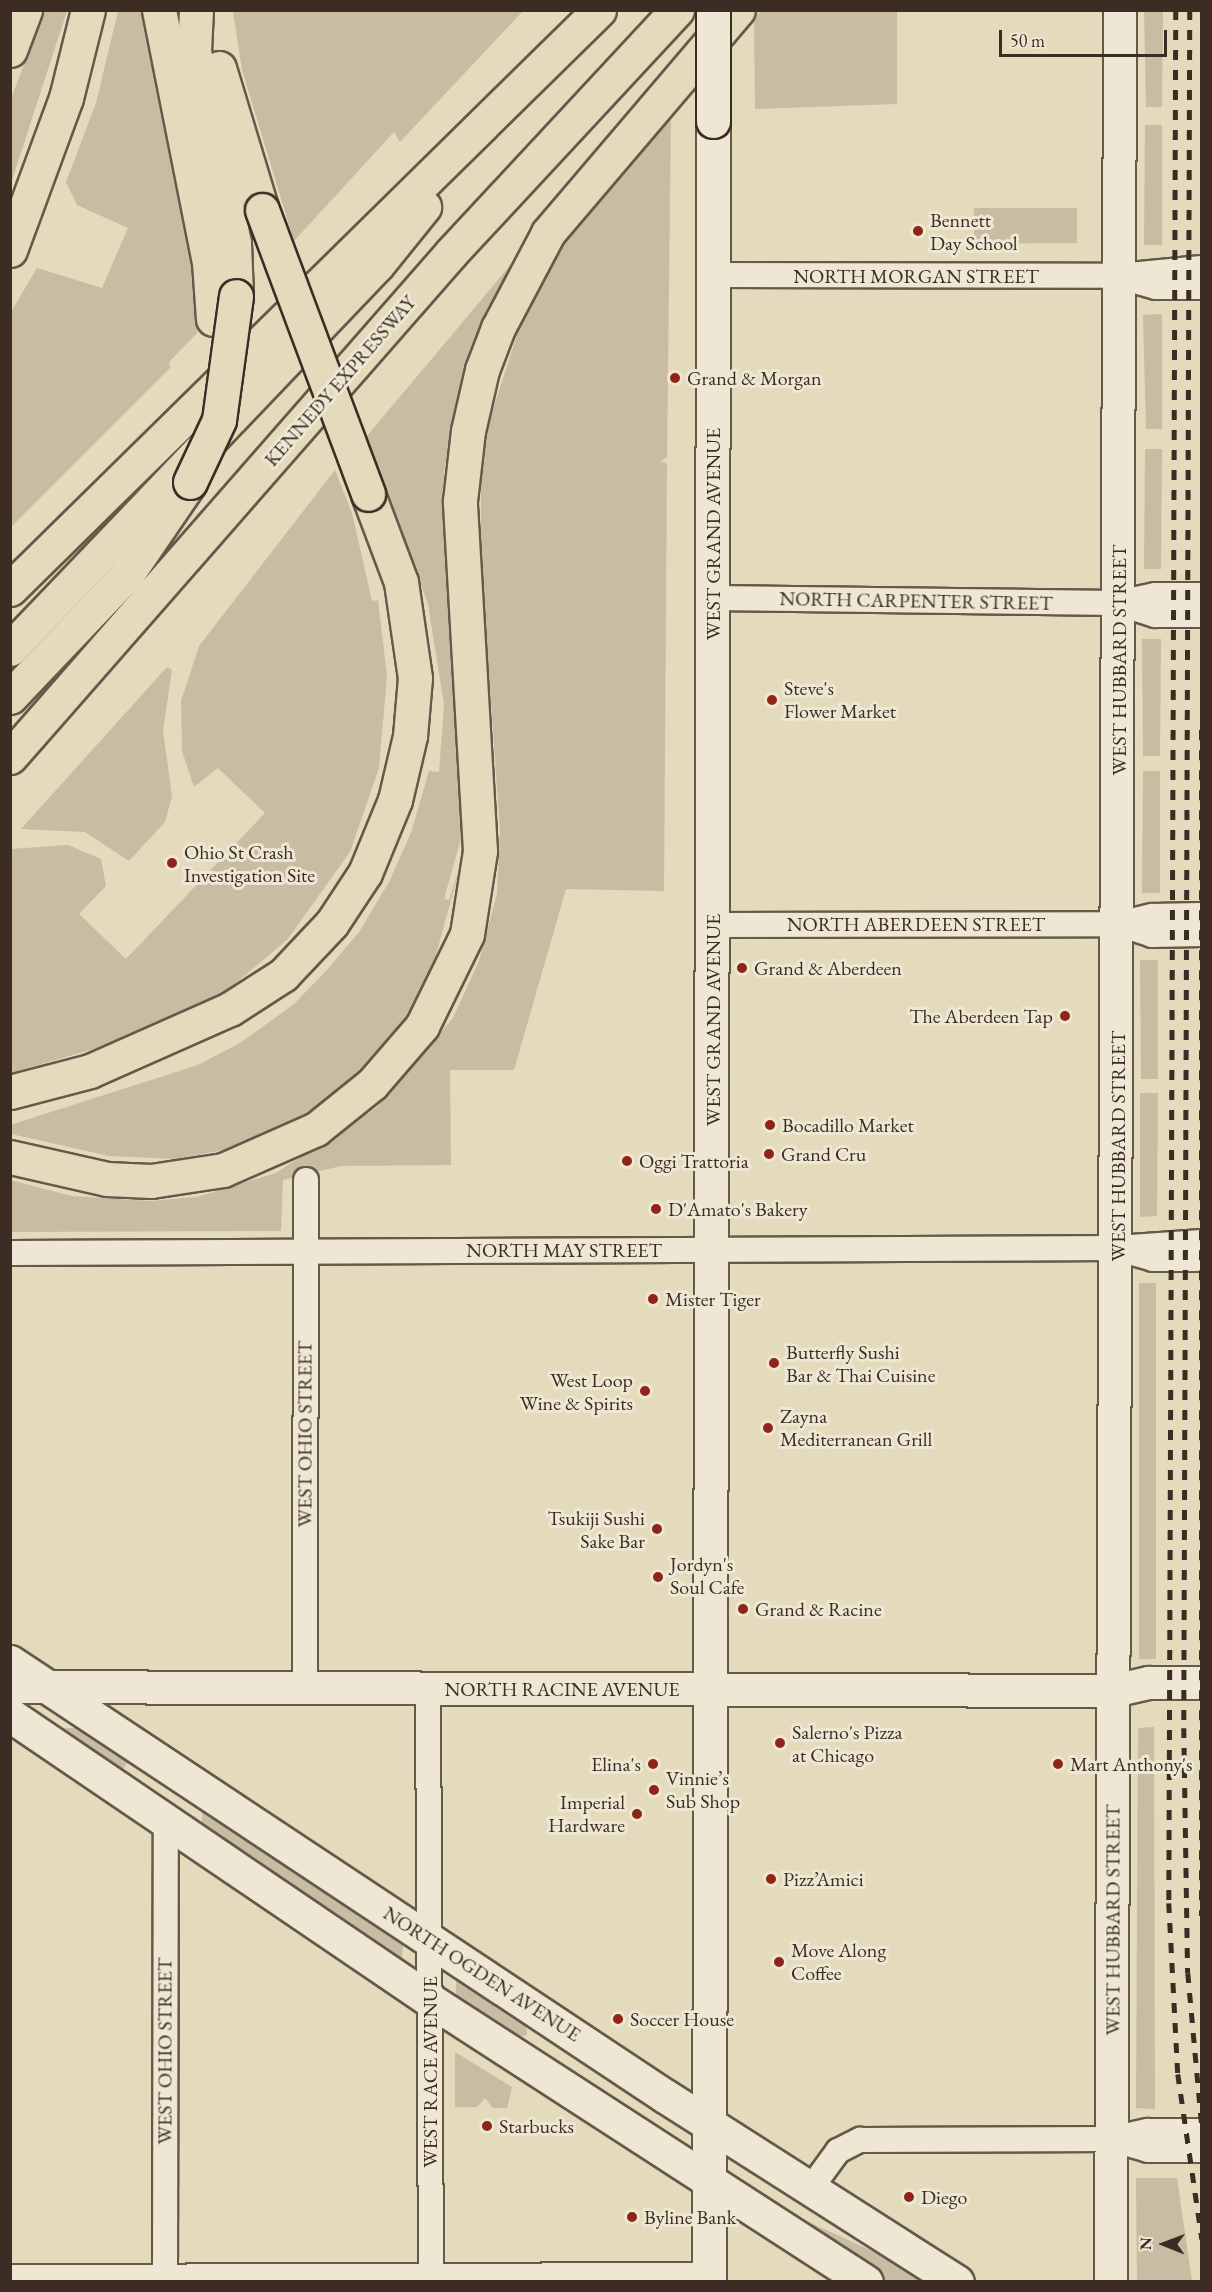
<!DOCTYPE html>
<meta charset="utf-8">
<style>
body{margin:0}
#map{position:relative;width:1212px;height:2292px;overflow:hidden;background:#e4dabc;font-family:"EB Garamond",serif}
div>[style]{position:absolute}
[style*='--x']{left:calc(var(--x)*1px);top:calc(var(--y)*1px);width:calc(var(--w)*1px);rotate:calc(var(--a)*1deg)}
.green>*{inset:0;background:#c8bca2}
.roads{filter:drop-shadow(2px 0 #67584a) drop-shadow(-2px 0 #67584a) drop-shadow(0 2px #67584a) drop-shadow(0 -2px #67584a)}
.minor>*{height:24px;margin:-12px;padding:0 12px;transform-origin:12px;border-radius:12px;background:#ede7d3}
.tertiary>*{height:32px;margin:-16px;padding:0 16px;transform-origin:16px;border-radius:16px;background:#ede7d3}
.secondary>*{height:33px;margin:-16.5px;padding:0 16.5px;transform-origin:16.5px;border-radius:16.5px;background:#ede7d3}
.motorway>*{height:33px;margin:-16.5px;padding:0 16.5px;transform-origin:16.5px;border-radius:16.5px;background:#e4dabc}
.rail>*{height:4.5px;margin-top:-2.25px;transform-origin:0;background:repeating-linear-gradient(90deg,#3d2c24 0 10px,transparent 0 20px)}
.bridges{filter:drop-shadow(2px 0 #3d2c24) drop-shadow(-2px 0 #3d2c24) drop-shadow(0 2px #3d2c24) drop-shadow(0 -2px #3d2c24)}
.secondary-bridge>*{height:33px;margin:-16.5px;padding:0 16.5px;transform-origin:16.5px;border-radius:16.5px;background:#ede7d3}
.motorway-bridge>*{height:33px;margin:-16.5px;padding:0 16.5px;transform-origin:16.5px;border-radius:16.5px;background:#e4dabc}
.dots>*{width:16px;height:16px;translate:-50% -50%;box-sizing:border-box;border:3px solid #ede7d3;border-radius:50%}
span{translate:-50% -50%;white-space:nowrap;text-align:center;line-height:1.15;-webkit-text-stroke:6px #ede7d3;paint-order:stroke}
.poi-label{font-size:20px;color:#3d2c24}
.left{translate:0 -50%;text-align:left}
.right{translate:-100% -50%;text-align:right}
.street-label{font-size:20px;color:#3d2c24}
.frame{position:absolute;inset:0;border:12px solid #3d2c24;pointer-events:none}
.north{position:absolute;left:1134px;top:2214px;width:60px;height:60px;-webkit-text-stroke:4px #ede7d3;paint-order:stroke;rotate:271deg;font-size:16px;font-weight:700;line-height:24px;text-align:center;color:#3d2c24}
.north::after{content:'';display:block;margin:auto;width:21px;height:27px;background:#3d2c24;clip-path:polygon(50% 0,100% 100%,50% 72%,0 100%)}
.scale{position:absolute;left:999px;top:30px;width:168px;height:27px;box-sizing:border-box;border:3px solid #3d2c24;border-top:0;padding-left:8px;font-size:18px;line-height:21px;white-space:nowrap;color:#3d2c24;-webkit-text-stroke:4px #ede7d3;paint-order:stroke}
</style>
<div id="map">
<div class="green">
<div style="clip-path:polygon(44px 11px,67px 11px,11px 183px,11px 99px)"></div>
<div style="clip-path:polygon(118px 11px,142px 11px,197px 287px,197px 333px,169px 362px,170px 368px,11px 527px,11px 312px,37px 268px,102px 288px,128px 228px,77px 205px,66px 182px,96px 103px)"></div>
<div style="clip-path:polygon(233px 11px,233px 10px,523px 11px,400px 142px,394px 132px,294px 241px,242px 70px)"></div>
<div style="clip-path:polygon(761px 11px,897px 11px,897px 104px,755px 109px,754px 18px)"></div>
<div style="clip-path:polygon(1144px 11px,1163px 11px,1162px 107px,1146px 107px)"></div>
<div style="clip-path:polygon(671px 113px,667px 457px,660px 462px,667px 463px,664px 891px,566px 889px,514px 1070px,450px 1070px,451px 1165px,341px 1166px,283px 1180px,281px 1231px,11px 1232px,10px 1180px,72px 1196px,151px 1201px,197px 1197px,276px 1173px,376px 1108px,453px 1018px,479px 961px,497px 894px,500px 831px,481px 558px,481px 484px,489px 422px,527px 304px,562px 243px)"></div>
<div style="clip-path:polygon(1145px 125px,1162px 125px,1162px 245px,1144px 245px)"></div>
<div style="clip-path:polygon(974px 208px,1077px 208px,1077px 243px,974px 244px)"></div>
<div style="clip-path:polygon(513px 262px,479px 327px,465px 369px,444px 470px,462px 835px,444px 899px,449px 900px,462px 860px,431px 973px,408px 1015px,348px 1083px,309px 1113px,234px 1148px,175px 1159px,109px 1156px,11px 1134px,10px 1125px,198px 1065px,240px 1043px,293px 1005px,326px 971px,359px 932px,389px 882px,411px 833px,429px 771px,439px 772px,444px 705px,428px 604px,367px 436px)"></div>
<div style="clip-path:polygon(1162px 314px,1162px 429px,1146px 429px,1143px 315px)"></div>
<div style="clip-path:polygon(1145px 449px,1162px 449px,1161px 569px,1144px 569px)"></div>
<div style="clip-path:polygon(335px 470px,352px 513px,372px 601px,378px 600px,387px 676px,379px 768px,350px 852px,287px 940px,218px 998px,114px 1043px,11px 1073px,11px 849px,68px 845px,101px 859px,106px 886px,79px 914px,126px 959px,265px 813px,218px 768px,194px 787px,182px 751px,181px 701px,199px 646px)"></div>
<div style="clip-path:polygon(1142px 639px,1161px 639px,1160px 756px,1143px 756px)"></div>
<div style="clip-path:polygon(167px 667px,172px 670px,163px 731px,172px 796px,165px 822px,129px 861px,85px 832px,21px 829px)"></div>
<div style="clip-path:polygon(1143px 771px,1160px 771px,1160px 893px,1142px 893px)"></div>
<div style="clip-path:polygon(1140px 960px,1158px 960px,1158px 1079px,1141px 1079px)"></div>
<div style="clip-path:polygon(1140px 1093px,1158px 1093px,1157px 1216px,1140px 1217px)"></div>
<div style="clip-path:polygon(1139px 1283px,1156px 1283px,1156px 1659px,1139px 1659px)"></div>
<div style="clip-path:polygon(1154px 1727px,1155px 2109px,1136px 2108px,1138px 1728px)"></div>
<div style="clip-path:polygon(45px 1728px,79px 1728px,129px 1760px,117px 1779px)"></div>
<div style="clip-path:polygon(202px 1808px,403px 1939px,402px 1963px,202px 1834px)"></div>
<div style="clip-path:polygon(456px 1977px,526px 2022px,527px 2035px,516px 2037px,456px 1998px)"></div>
<div style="clip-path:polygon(455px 2052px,512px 2087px,507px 2108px,493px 2108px,485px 2098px,477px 2107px,455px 2107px)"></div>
<div style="clip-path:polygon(1136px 2178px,1177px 2178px,1192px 2281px,1137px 2281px)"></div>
<div style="clip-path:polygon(800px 2218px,890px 2259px,923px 2281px,887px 2281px)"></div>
</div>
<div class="roads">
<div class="minor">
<div style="--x:713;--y:275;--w:406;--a:0.1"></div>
<div style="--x:1119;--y:276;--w:83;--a:-5.5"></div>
<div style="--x:1121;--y:277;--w:36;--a:16"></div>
<div style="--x:1156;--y:287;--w:46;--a:0"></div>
<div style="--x:713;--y:598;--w:405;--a:0.7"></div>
<div style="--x:1118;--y:603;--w:38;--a:-12"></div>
<div style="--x:1155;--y:595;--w:47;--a:0"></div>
<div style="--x:1121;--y:604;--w:36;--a:18"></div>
<div style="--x:1155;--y:615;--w:47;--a:0"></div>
<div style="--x:1119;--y:924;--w:35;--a:18"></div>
<div style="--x:1152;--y:935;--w:50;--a:-1.1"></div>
<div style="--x:713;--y:925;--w:406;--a:-0.1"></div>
<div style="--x:1119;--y:924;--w:34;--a:-14"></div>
<div style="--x:1152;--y:916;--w:50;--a:-1.1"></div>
<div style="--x:1122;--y:1250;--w:32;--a:16"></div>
<div style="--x:1153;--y:1259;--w:49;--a:0"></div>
<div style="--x:10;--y:1253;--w:1107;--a:-0.26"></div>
<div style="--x:1117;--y:1248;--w:85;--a:-4"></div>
<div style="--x:305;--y:1688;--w:508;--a:-89.89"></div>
<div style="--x:428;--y:1688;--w:588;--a:89.71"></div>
<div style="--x:1114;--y:2140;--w:35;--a:16"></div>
<div style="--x:1148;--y:2150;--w:54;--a:0"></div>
<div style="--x:811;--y:2188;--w:46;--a:-53.9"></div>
<div style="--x:838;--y:2151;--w:25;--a:-27"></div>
<div style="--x:860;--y:2140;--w:252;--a:-0.2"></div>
<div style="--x:1112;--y:2139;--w:37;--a:-13"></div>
<div style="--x:1148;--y:2131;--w:54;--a:0"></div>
<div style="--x:10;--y:2277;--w:699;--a:-0.16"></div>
<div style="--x:165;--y:2282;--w:461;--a:-89.9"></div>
</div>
<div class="tertiary">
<div style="--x:10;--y:1687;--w:1104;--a:0.21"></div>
<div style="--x:1114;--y:1691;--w:36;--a:-13"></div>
<div style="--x:1149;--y:1683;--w:53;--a:0"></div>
<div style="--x:1111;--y:2282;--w:2272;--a:-89.77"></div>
</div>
<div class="secondary">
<div style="--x:10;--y:1662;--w:786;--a:33.53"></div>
<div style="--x:665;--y:2096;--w:346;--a:32.5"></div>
<div style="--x:10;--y:1715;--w:508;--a:34.16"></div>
<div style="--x:430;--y:2000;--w:519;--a:32.89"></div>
<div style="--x:709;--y:2282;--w:2161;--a:-89.89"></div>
</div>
<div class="motorway">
<div style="--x:159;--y:10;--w:257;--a:78.8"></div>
<div style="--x:209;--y:262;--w:57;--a:86"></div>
<div style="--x:196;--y:10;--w:41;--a:92.8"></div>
<div style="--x:194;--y:51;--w:196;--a:78.2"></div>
<div style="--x:234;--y:243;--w:53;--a:87.8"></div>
<div style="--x:10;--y:50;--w:43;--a:-69.4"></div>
<div style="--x:219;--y:68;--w:148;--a:73.2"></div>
<div style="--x:10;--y:250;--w:162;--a:-69.8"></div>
<div style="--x:66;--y:98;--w:91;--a:-76"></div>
<div style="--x:10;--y:589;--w:826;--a:-44.51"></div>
<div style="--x:10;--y:649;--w:531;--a:-46.3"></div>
<div style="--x:377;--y:265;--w:75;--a:-51"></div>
<div style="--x:10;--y:697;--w:171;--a:-46.4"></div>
<div style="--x:128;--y:573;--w:110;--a:-55.7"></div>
<div style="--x:10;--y:757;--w:670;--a:-48.81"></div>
<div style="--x:451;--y:253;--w:332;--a:-47.1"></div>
<div style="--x:10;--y:1092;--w:83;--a:-14.7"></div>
<div style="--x:90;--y:1071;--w:153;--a:-23.9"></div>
<div style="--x:230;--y:1009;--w:63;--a:-32.7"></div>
<div style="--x:283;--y:975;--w:71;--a:-46.7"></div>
<div style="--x:332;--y:923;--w:60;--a:-56.6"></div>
<div style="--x:365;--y:873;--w:79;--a:-67.7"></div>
<div style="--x:395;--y:800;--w:66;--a:-76.8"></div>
<div style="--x:410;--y:736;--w:58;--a:-85.1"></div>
<div style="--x:415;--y:678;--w:97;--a:-98.3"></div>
<div style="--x:401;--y:582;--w:94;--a:-110.6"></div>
<div style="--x:10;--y:1157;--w:99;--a:12.8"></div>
<div style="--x:107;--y:1179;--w:44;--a:2.6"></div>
<div style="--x:151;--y:1181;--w:73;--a:-8.7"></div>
<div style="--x:223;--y:1170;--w:102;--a:-23.8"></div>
<div style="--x:316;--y:1129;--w:72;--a:-38.8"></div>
<div style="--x:372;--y:1084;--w:77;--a:-49.2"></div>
<div style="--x:422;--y:1026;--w:102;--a:-63.9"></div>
<div style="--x:467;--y:934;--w:84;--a:-81.1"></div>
<div style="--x:480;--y:851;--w:351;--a:-93.3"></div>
<div style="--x:460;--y:501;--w:70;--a:-83.5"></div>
<div style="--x:468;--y:431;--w:63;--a:-77.1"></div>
<div style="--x:482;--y:370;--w:45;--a:-69.1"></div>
<div style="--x:498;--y:328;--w:107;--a:-62.2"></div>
<div style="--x:548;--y:233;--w:293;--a:-49.6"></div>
</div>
</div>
<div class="rail">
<div style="--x:1176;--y:10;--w:1893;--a:90.21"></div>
<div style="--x:1169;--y:1903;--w:171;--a:87"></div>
<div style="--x:1178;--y:2074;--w:167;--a:81.7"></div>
<div style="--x:1190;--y:10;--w:1718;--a:90.2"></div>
<div style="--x:1184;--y:1728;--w:245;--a:89.1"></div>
<div style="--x:1188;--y:1973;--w:154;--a:84.8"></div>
<div style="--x:1202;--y:730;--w:1186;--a:90"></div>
</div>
<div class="bridges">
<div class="secondary-bridge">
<div style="--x:713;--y:121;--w:111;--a:-90"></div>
</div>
<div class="motorway-bridge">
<div style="--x:262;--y:210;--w:303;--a:69.5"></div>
<div style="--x:190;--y:482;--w:68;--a:-64.9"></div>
<div style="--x:219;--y:420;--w:125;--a:-82.2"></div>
</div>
</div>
<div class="dots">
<div style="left:918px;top:231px;background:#8f2418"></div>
<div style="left:675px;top:378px;background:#8f2418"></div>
<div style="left:772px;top:700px;background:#8f2418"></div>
<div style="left:172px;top:863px;background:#8f2418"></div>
<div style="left:742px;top:968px;background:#8f2418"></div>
<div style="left:1065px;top:1016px;background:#8f2418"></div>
<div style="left:770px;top:1125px;background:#8f2418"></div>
<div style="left:769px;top:1154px;background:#8f2418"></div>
<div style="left:627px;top:1161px;background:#8f2418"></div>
<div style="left:656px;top:1209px;background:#8f2418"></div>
<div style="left:653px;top:1299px;background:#8f2418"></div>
<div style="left:774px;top:1363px;background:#8f2418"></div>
<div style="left:645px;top:1391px;background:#8f2418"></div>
<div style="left:768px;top:1428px;background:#8f2418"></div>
<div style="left:657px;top:1529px;background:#8f2418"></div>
<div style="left:658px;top:1577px;background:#8f2418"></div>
<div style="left:743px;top:1609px;background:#8f2418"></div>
<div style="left:780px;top:1743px;background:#8f2418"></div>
<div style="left:653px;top:1764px;background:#8f2418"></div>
<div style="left:1058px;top:1764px;background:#8f2418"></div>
<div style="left:654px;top:1790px;background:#8f2418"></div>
<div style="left:637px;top:1814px;background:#8f2418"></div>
<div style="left:771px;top:1879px;background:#8f2418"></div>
<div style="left:779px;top:1962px;background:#8f2418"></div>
<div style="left:618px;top:2019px;background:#8f2418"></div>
<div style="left:487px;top:2126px;background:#8f2418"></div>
<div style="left:909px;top:2197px;background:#8f2418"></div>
<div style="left:632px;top:2217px;background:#8f2418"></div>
</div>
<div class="poi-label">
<span class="left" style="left:930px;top:232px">Bennett<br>Day School</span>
<span class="left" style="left:687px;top:378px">Grand &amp; Morgan</span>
<span class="left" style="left:784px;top:700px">Steve's<br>Flower Market</span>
<span class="left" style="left:184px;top:864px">Ohio St Crash<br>Investigation Site</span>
<span class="left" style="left:754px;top:968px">Grand &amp; Aberdeen</span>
<span class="right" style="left:1053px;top:1016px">The Aberdeen Tap</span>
<span class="left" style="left:782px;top:1125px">Bocadillo Market</span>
<span class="left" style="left:781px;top:1154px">Grand Cru</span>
<span class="left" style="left:639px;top:1161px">Oggi Trattoria</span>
<span class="left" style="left:668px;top:1209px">D'Amato's Bakery</span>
<span class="left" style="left:665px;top:1299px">Mister Tiger</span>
<span class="left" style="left:786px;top:1364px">Butterfly Sushi<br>Bar &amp; Thai Cuisine</span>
<span class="right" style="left:633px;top:1392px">West Loop<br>Wine &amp; Spirits</span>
<span class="left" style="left:780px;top:1428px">Zayna<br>Mediterranean Grill</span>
<span class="right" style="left:645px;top:1530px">Tsukiji Sushi<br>Sake Bar</span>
<span class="left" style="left:670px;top:1576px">Jordyn's<br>Soul Cafe</span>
<span class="left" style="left:755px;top:1609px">Grand &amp; Racine</span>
<span class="left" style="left:792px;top:1744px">Salerno's Pizza<br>at Chicago</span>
<span class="right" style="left:641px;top:1764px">Elina's</span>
<span class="left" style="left:1070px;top:1764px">Mart Anthony's</span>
<span class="left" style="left:666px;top:1790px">Vinnie’s<br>Sub Shop</span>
<span class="right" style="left:625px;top:1814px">Imperial<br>Hardware</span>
<span class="left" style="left:783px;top:1879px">Pizz’Amici</span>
<span class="left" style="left:791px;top:1962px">Move Along<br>Coffee</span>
<span class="left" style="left:630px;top:2019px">Soccer House</span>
<span class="left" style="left:499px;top:2126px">Starbucks</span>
<span class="left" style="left:921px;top:2197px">Diego</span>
<span class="left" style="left:644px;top:2217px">Byline Bank</span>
</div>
<div class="street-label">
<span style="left:916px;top:276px">NORTH MORGAN STREET</span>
<span style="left:340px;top:381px;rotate:-49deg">KENNEDY EXPRESSWAY</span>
<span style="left:713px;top:534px;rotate:-90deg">WEST GRAND AVENUE</span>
<span style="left:916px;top:601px;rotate:1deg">NORTH CARPENTER STREET</span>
<span style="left:1119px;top:660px;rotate:-90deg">WEST HUBBARD STREET</span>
<span style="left:916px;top:924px">NORTH ABERDEEN STREET</span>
<span style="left:713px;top:1020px;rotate:-90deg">WEST GRAND AVENUE</span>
<span style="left:1118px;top:1146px;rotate:-90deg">WEST HUBBARD STREET</span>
<span style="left:564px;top:1250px">NORTH MAY STREET</span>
<span style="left:305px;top:1434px;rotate:-90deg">WEST OHIO STREET</span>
<span style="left:562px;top:1689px">NORTH RACINE AVENUE</span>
<span style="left:1113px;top:1920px;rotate:-90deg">WEST HUBBARD STREET</span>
<span style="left:482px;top:1974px;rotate:33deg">NORTH OGDEN AVENUE</span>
<span style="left:165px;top:2051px;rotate:-90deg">WEST OHIO STREET</span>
<span style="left:430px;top:2072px;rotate:-90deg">WEST RACE AVENUE</span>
</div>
<div class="frame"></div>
<div class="north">N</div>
<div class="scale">50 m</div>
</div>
